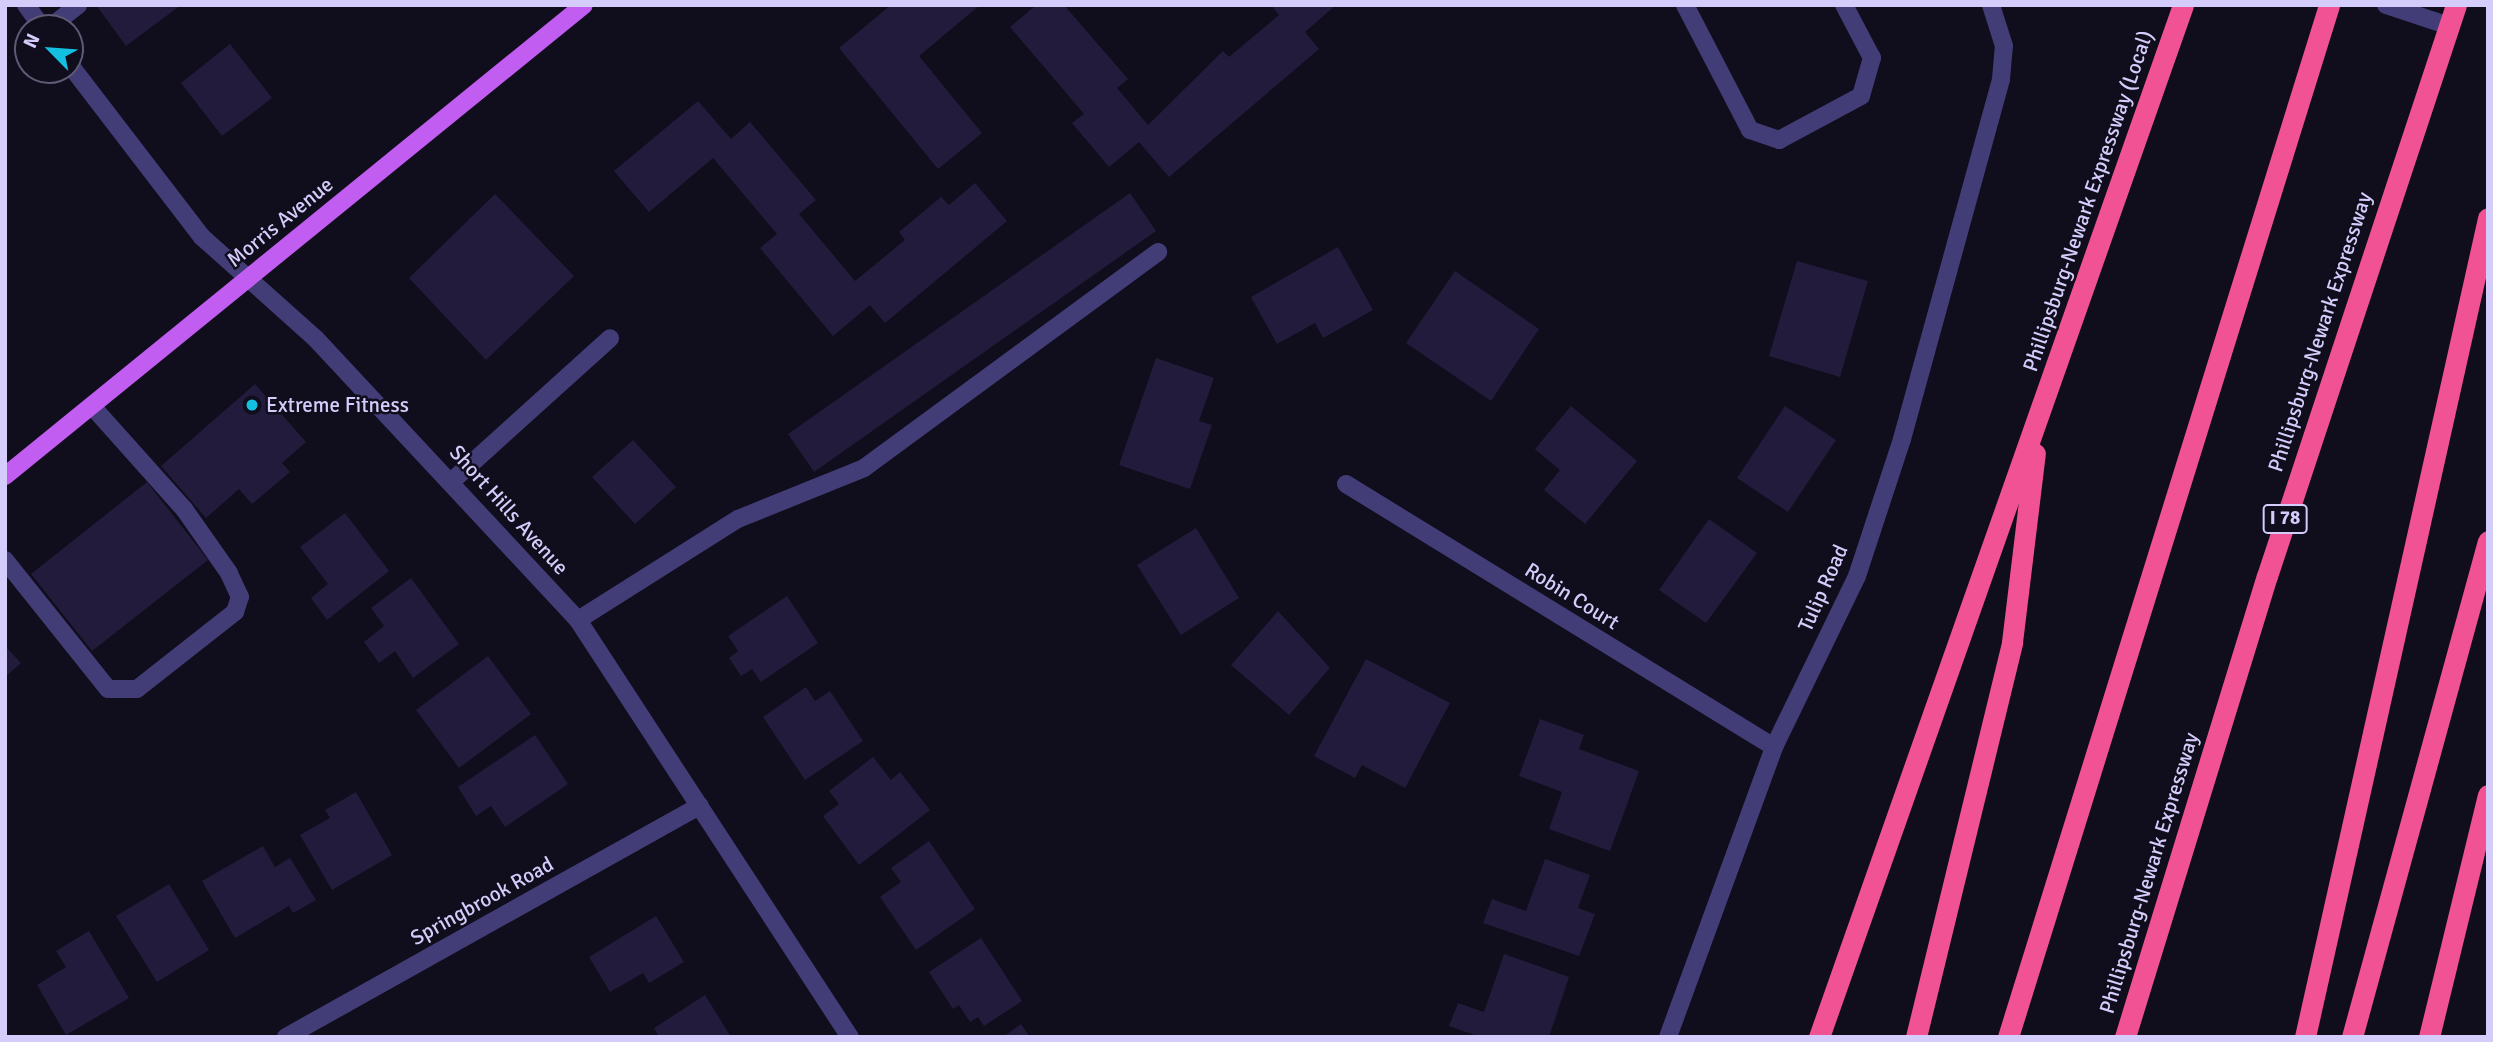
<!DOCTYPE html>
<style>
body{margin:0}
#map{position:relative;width:2493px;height:1042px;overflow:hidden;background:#100d1c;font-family:Signika,sans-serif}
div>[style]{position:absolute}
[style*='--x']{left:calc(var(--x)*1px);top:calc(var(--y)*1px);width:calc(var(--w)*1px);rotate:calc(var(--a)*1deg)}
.building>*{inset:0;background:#231b3b}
.minor>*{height:18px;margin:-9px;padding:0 9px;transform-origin:9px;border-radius:9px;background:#423c77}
.major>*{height:18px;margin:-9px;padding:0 9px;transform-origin:9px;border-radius:9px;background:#c25df1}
.highway>*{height:21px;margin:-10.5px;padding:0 10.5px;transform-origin:10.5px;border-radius:10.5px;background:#f15294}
.dots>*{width:19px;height:19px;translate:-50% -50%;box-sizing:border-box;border:4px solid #100d1c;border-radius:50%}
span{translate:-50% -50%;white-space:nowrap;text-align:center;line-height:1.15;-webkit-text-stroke:5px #100d1c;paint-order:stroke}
.shield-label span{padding:2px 5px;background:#100d1c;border:2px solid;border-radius:5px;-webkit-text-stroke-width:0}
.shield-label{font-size:19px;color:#d4ccfb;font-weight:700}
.street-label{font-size:21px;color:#d4ccfb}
.poi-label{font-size:21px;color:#d4ccfb}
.left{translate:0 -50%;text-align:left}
.frame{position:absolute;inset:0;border:7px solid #d4ccfb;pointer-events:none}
.north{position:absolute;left:14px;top:14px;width:70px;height:70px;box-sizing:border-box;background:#100d1c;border:2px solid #5e5975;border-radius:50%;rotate:295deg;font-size:19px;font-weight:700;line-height:28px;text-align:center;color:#d4ccfb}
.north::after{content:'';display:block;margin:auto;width:24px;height:32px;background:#13c0e0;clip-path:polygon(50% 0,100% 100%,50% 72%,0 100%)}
</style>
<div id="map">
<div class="building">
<div style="clip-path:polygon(96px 5px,181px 5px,126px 46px)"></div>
<div style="clip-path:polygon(891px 5px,980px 5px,919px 56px,982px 133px,938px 169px,839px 48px)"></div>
<div style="clip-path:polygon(1036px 5px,1064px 5px,1128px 79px,1117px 88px,1148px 125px,1223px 51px,1229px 57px,1279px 15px,1271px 5px,1336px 5px,1305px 32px,1319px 49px,1169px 177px,1139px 142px,1109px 167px,1072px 123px,1084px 114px,1010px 27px)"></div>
<div style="clip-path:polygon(230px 44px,272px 98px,222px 136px,181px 83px)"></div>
<div style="clip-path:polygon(698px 101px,731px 139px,750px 122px,816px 200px,799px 214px,855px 281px,905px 240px,899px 232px,941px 197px,949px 205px,975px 183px,1007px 221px,885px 323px,870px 305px,833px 336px,760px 248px,777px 234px,713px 158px,649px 212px,614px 171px)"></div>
<div style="clip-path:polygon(1130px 193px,1156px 231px,814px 472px,788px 434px)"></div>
<div style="clip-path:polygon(495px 194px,574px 276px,486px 360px,409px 278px)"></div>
<div style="clip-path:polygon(1338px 247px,1373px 310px,1323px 338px,1315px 323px,1277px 344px,1251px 297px)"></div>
<div style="clip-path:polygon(1797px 261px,1868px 281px,1840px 377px,1769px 356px)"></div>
<div style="clip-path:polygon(1455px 271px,1539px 329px,1491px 401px,1406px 343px)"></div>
<div style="clip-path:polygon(1156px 358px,1214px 378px,1199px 421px,1212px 425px,1190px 489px,1119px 465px)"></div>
<div style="clip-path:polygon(255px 384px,306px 442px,282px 463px,290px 472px,252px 504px,239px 489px,206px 518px,161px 466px)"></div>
<div style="clip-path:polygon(1571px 406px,1637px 461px,1585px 524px,1544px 490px,1560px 470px,1535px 449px)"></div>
<div style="clip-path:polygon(1785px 406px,1836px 440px,1788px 512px,1737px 478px)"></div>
<div style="clip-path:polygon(633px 440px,676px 487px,635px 524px,592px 477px)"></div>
<div style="clip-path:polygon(147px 482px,208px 560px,92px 651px,31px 574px)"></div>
<div style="clip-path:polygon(345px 513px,389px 571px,327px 620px,311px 598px,328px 584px,300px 547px)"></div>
<div style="clip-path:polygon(1709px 519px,1757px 553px,1706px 623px,1659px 590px)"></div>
<div style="clip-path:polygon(1196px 528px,1239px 598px,1181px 635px,1137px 565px)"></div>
<div style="clip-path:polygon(411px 578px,459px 644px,413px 678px,395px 651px,379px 663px,364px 642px,384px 626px,371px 608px)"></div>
<div style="clip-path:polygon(787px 596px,818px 643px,761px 682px,752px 669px,741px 676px,729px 658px,738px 651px,728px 636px)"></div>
<div style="clip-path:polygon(1278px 611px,1330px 668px,1289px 715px,1231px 665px)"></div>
<div style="clip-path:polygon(5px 646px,21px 663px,5px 677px)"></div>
<div style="clip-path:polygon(488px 656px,531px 714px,459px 768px,416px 710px)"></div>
<div style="clip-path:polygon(1366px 659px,1450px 703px,1405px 788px,1362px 765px,1355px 778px,1314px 756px)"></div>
<div style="clip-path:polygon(806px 687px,815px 701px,830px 691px,863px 741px,805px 780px,763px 717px)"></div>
<div style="clip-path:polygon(1540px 719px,1584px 735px,1579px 749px,1639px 771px,1610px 851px,1549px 829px,1562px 792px,1519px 776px)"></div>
<div style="clip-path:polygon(535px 735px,568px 784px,505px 827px,491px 806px,476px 816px,458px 787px)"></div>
<div style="clip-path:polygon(873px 757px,891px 780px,900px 772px,930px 810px,859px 865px,823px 816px,839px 804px,829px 791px)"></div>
<div style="clip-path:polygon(356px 792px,392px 855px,332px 890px,300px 835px,330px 818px,325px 810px)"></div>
<div style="clip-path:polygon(929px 841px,975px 909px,916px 950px,880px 897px,901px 882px,891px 868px)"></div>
<div style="clip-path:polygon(263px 846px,275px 867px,290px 858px,316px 900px,293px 913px,289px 906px,235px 938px,202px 881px)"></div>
<div style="clip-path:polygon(1545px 859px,1590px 875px,1578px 908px,1595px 914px,1579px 956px,1483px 923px,1492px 899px,1526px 911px)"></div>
<div style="clip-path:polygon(169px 884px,209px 950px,157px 982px,116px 916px)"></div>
<div style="clip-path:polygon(656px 916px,684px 962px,649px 983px,643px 973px,610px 992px,589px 957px)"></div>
<div style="clip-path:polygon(89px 931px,129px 998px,66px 1035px,37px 985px,66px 967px,56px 951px)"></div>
<div style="clip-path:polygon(981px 938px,1022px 1001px,984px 1026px,978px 1017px,970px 1022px,959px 1005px,953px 1009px,929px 972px)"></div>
<div style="clip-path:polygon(1504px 954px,1569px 977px,1549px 1037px,1480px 1037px,1449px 1026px,1458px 1003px,1484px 1012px)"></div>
<div style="clip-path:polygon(705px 995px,731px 1037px,659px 1037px,654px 1028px)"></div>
<div style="clip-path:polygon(1021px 1024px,1030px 1037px,1003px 1037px)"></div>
</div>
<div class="minor">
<div style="--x:26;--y:5;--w:29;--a:54"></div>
<div style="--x:1685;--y:5;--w:141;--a:62.5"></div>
<div style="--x:1750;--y:130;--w:31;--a:19"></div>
<div style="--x:1779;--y:140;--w:93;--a:-28.2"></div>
<div style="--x:1861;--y:96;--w:40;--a:-74"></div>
<div style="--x:1872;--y:58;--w:60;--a:-117.8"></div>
<div style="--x:2386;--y:5;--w:66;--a:18.4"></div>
<div style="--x:49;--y:28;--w:37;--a:-38"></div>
<div style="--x:70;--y:65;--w:217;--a:52.5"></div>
<div style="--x:202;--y:237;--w:153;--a:41.8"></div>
<div style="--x:316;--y:339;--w:384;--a:47"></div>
<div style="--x:578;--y:620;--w:498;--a:56.9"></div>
<div style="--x:452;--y:481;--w:213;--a:-42.1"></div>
<div style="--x:1346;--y:484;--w:502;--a:31.57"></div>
<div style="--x:5;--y:560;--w:165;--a:51.4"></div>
<div style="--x:108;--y:689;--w:29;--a:0"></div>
<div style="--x:137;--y:689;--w:125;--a:-38.2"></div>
<div style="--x:235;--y:612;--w:16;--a:-72"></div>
<div style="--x:240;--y:597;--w:26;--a:-115"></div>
<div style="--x:229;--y:573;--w:78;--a:-125.1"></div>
<div style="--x:184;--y:509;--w:138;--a:-131.8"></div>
<div style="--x:578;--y:620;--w:189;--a:-32.3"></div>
<div style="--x:738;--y:519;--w:136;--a:-22"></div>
<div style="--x:864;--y:468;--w:365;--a:-36.3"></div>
<div style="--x:286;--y:1037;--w:474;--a:-29.2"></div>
<div style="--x:1668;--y:1037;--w:309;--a:-69.9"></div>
<div style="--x:1774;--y:747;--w:190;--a:-64.1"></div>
<div style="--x:1857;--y:576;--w:144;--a:-71.8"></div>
<div style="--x:1902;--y:439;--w:373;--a:-74.6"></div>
<div style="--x:2001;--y:79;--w:33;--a:-85"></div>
<div style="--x:2004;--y:46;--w:43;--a:-107.6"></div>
</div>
<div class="major">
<div style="--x:5;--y:476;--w:746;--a:-39.13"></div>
</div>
<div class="highway">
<div style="--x:1819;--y:1037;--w:1094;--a:-70.57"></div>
<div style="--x:1916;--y:1037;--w:406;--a:-76.3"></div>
<div style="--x:2012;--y:642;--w:190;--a:-83.1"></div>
<div style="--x:2008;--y:1037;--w:1081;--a:-72.72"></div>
<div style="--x:2125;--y:1037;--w:482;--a:-72.9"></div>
<div style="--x:2267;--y:576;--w:601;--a:-71.69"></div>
<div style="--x:2305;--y:1037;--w:839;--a:-77.4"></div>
<div style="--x:2352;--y:1037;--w:514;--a:-74.67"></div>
<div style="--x:2429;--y:1037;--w:249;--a:-76.3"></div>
</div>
<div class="dots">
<div style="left:252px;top:405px;background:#13c0e0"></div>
</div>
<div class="shield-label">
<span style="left:2285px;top:519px">I 78</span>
</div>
<div class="street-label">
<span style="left:2088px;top:201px;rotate:-71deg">Phillipsburg-Newark Expressway (Local)</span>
<span style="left:280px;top:222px;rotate:-39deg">Morris Avenue</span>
<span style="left:2320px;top:332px;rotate:-72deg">Phillipsburg-Newark Expressway</span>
<span style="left:509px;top:510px;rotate:48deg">Short Hills Avenue</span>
<span style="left:1823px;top:588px;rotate:-66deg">Tulip Road</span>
<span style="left:1572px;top:596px;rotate:32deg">Robin Court</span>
<span style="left:2149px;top:873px;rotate:-73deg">Phillipsburg-Newark Expressway</span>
<span style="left:482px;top:901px;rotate:-29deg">Springbrook Road</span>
</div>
<div class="poi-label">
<span class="left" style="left:266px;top:405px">Extreme Fitness</span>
</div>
<div class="frame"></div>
<div class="north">N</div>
</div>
